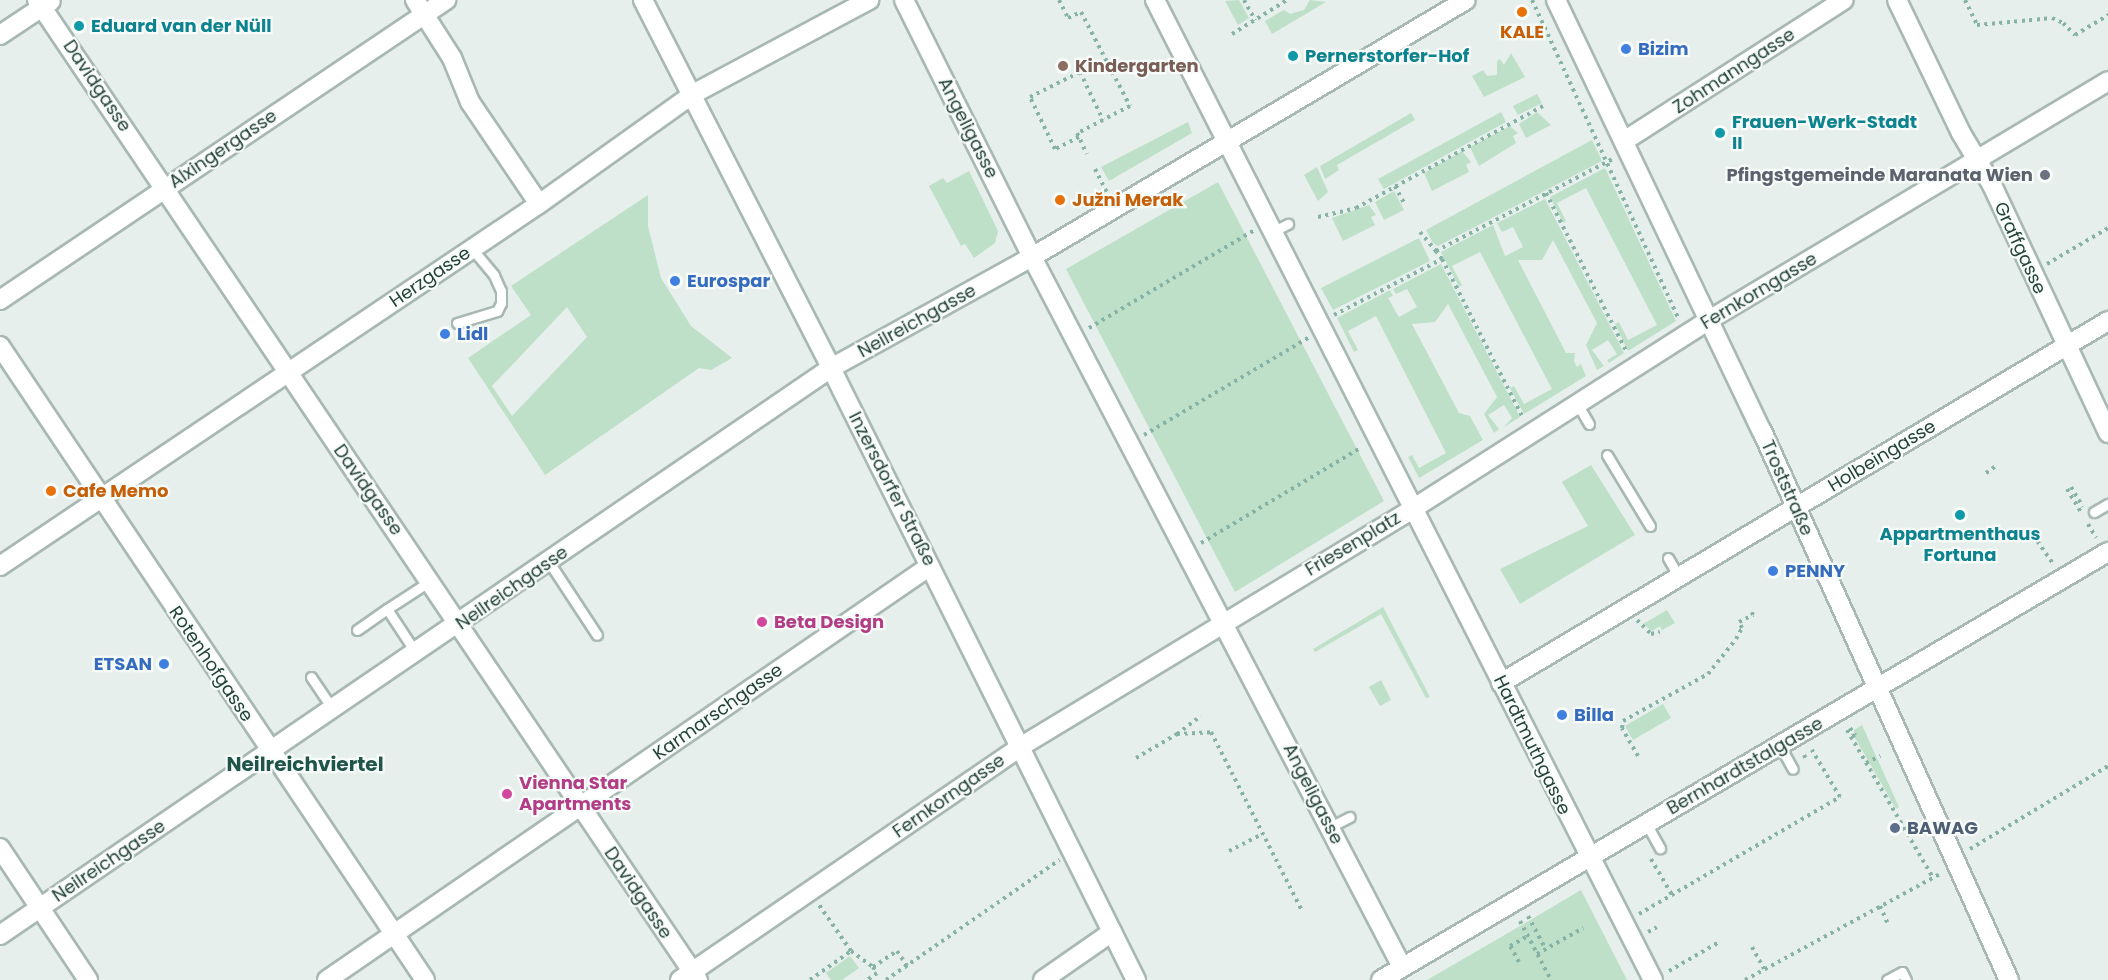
<!DOCTYPE html>
<meta charset="utf-8">
<style>
body{margin:0}
#map{position:relative;width:2108px;height:980px;overflow:hidden;background:#e6efeb;font-family:Poppins,sans-serif}
div>[style]{position:absolute}
[style*='--x']{left:calc(var(--x)*1px);top:calc(var(--y)*1px);width:calc(var(--w)*1px);rotate:calc(var(--a)*1deg)}
.green>*{inset:0;background:#bfe0c8}
.path>*{height:4px;margin-top:-2px;transform-origin:0;background:repeating-linear-gradient(90deg,#86b3a5 0 3px,transparent 0 7.5px)}
.roads{filter:drop-shadow(2px 0 #a8b8b2) drop-shadow(-2px 0 #a8b8b2) drop-shadow(0 2px #a8b8b2) drop-shadow(0 -2px #a8b8b2)}
.lane>*{height:9px;margin:-4.5px;padding:0 4.5px;transform-origin:4.5px;border-radius:4.5px;background:#fff}
.street>*{height:18px;margin:-9px;padding:0 9px;transform-origin:9px;border-radius:9px;background:#fff}
.secondary>*{height:18px;margin:-9px;padding:0 9px;transform-origin:9px;border-radius:9px;background:#fff}
.dots>*{width:16px;height:16px;translate:-50% -50%;box-sizing:border-box;border:3px solid #f7fbf9;border-radius:50%}
span{translate:-50% -50%;white-space:nowrap;text-align:center;line-height:1.15;-webkit-text-stroke:4.5px #f7fbf9;paint-order:stroke}
.culture-label{font-size:18px;color:#0d838f;font-weight:700}
.left{translate:0 -50%;text-align:left}
.food-label{font-size:18px;color:#c56008;font-weight:700}
.shop-label{font-size:18px;color:#366cbe;font-weight:700}
.right{translate:-100% -50%;text-align:right}
.education-label{font-size:18px;color:#785e54;font-weight:700}
.street-label{font-size:18px;color:#24423a}
.worship-label{font-size:18px;color:#5b616d;font-weight:700}
.hotel-label{font-size:18px;color:#b23c85;font-weight:700}
.service-label{font-size:18px;color:#4e5e75;font-weight:700}
.neighbourhood-label{font-size:20px;color:#1f5548;font-weight:700}
</style>
<div id="map">
<div class="green">
<div style="clip-path:polygon(1239px 0,1249px 18px,1238px 25px,1225px 1px)"></div>
<div style="clip-path:polygon(1310px 0,1326px 2px,1272px 34px,1265px 21px,1284px 10px,1290px 14px,1304px 10px)"></div>
<div style="clip-path:polygon(1511px 53px,1525px 77px,1484px 97px,1472px 76px,1483px 70px,1487px 76px,1497px 75px,1497px 61px,1500px 59px,1504px 65px)"></div>
<div style="clip-path:polygon(1537px 94px,1542px 103px,1518px 115px,1513px 106px)"></div>
<div style="clip-path:polygon(1501px 112px,1506px 122px,1384px 189px,1378px 179px)"></div>
<div style="clip-path:polygon(1537px 112px,1551px 125px,1526px 138px,1519px 124px)"></div>
<div style="clip-path:polygon(1411px 113px,1415px 120px,1337px 165px,1339px 170px,1325px 179px,1320px 166px)"></div>
<div style="clip-path:polygon(1188px 122px,1192px 133px,1109px 181px,1101px 167px)"></div>
<div style="clip-path:polygon(1510px 126px,1518px 133px,1513px 136px,1516px 143px,1479px 166px,1470px 147px)"></div>
<div style="clip-path:polygon(1592px 140px,1602px 161px,1438px 246px,1433px 243px,1426px 230px)"></div>
<div style="clip-path:polygon(1462px 151px,1471px 162px,1466px 165px,1469px 172px,1432px 191px,1424px 173px)"></div>
<div style="clip-path:polygon(1317px 167px,1328px 192px,1318px 201px,1304px 175px)"></div>
<div style="clip-path:polygon(1605px 168px,1676px 321px,1628px 351px,1615px 324px,1619px 322px,1628px 340px,1657px 325px,1586px 188px,1557px 203px,1566px 221px,1563px 223px,1550px 197px)"></div>
<div style="clip-path:polygon(969px 171px,998px 231px,995px 243px,974px 258px,965px 244px,961px 246px,929px 186px,943px 178px,947px 183px)"></div>
<div style="clip-path:polygon(1218px 182px,1384px 501px,1235px 592px,1066px 269px)"></div>
<div style="clip-path:polygon(1394px 191px,1404px 210px,1384px 220px,1375px 202px)"></div>
<div style="clip-path:polygon(evenodd,648px 195px,648px 226px,661px 278px,691px 326px,732px 358px,711px 370px,699px 368px,545px 475px,468px 358px,531px 315px,511px 286px,648px 195px,567px 307px,587px 337px,512px 416px,492px 386px,567px 307px)"></div>
<div style="clip-path:polygon(1545px 199px,1624px 353px,1609px 363px,1607px 360px,1617px 354px,1608px 340px,1592px 350px,1604px 366px,1597px 370px,1586px 345px,1597px 323px,1553px 240px,1542px 260px,1518px 260px,1566px 353px,1575px 353px,1574px 361px,1577px 367px,1581px 364px,1586px 376px,1524px 414px,1510px 388px,1514px 386px,1524px 404px,1552px 389px,1480px 252px,1452px 266px,1462px 285px,1459px 287px,1441px 252px,1493px 225px,1505px 256px,1523px 247px,1513px 227px,1502px 232px,1497px 223px)"></div>
<div style="clip-path:polygon(1369px 205px,1376px 215px,1371px 217px,1375px 225px,1343px 241px,1332px 218px)"></div>
<div style="clip-path:polygon(1419px 238px,1430px 261px,1333px 310px,1321px 288px)"></div>
<div style="clip-path:polygon(1441px 264px,1520px 417px,1504px 427px,1512px 418px,1504px 405px,1488px 415px,1499px 429px,1494px 433px,1484px 414px,1497px 397px,1448px 304px,1435px 322px,1412px 324px,1459px 413px,1470px 416px,1483px 440px,1419px 478px,1408px 457px,1412px 455px,1419px 468px,1446px 453px,1376px 316px,1348px 331px,1358px 350px,1354px 352px,1337px 318px,1390px 290px,1393px 296px,1388px 298px,1399px 317px,1417px 307px,1407px 289px,1396px 294px,1393px 289px)"></div>
<div style="clip-path:polygon(1591px 465px,1635px 535px,1520px 604px,1500px 569px,1588px 526px,1562px 482px)"></div>
<div style="clip-path:polygon(1383px 607px,1430px 697px,1426px 698px,1381px 614px,1315px 652px,1313px 649px)"></div>
<div style="clip-path:polygon(1667px 610px,1675px 623px,1662px 630px,1660px 626px,1652px 631px,1643px 624px)"></div>
<div style="clip-path:polygon(1381px 680px,1391px 700px,1380px 706px,1369px 687px)"></div>
<div style="clip-path:polygon(1663px 704px,1671px 718px,1633px 740px,1625px 726px)"></div>
<div style="clip-path:polygon(1862px 725px,1899px 807px,1896px 809px,1854px 736px,1854px 730px)"></div>
<div style="clip-path:polygon(1581px 890px,1627px 980px,1427px 980px,1520px 926px)"></div>
<div style="clip-path:polygon(850px 956px,859px 968px,842px 980px,831px 980px,826px 973px)"></div>
</div>
<div class="path">
<div style="--x:1059;--y:0;--w:20;--a:63"></div>
<div style="--x:1068;--y:18;--w:14;--a:-25"></div>
<div style="--x:1081;--y:12;--w:106;--a:62.5"></div>
<div style="--x:1130;--y:106;--w:30;--a:153"></div>
<div style="--x:1244;--y:0;--w:23;--a:61"></div>
<div style="--x:1532;--y:0;--w:350;--a:65.3"></div>
<div style="--x:1965;--y:0;--w:28;--a:64"></div>
<div style="--x:1977;--y:25;--w:75;--a:-5.3"></div>
<div style="--x:2052;--y:18;--w:12;--a:24"></div>
<div style="--x:2063;--y:23;--w:17;--a:45"></div>
<div style="--x:2075;--y:35;--w:39;--a:-31"></div>
<div style="--x:1232;--y:34;--w:65;--a:-31.7"></div>
<div style="--x:1079;--y:137;--w:27;--a:153"></div>
<div style="--x:1055;--y:149;--w:58;--a:-115.7"></div>
<div style="--x:1030;--y:97;--w:56;--a:-26.6"></div>
<div style="--x:1080;--y:72;--w:53;--a:64.4"></div>
<div style="--x:1103;--y:120;--w:29;--a:153"></div>
<div style="--x:1077;--y:133;--w:23;--a:65"></div>
<div style="--x:1095;--y:169;--w:28;--a:63"></div>
<div style="--x:1395;--y:186;--w:21;--a:62"></div>
<div style="--x:1546;--y:193;--w:179;--a:63.1"></div>
<div style="--x:1318;--y:217;--w:39;--a:-13"></div>
<div style="--x:1356;--y:208;--w:213;--a:-28.6"></div>
<div style="--x:1420;--y:232;--w:25;--a:50"></div>
<div style="--x:1442;--y:259;--w:178;--a:63"></div>
<div style="--x:2047;--y:264;--w:71;--a:-30.5"></div>
<div style="--x:1334;--y:315;--w:122;--a:-27.4"></div>
<div style="--x:1442;--y:259;--w:10;--a:-127"></div>
<div style="--x:1436;--y:251;--w:199;--a:-27.5"></div>
<div style="--x:1089;--y:328;--w:191;--a:-30.6"></div>
<div style="--x:1144;--y:435;--w:191;--a:-30.6"></div>
<div style="--x:1986;--y:473;--w:12;--a:-35"></div>
<div style="--x:2071;--y:487;--w:23;--a:59"></div>
<div style="--x:2067;--y:489;--w:27;--a:59"></div>
<div style="--x:2088;--y:524;--w:16;--a:60"></div>
<div style="--x:2033;--y:535;--w:35;--a:55"></div>
<div style="--x:1201;--y:543;--w:187;--a:-30.8"></div>
<div style="--x:1637;--y:620;--w:20;--a:45"></div>
<div style="--x:1651;--y:634;--w:9;--a:-13"></div>
<div style="--x:1850;--y:728;--w:9;--a:54"></div>
<div style="--x:1855;--y:735;--w:4;--a:153"></div>
<div style="--x:1847;--y:730;--w:171;--a:59.8"></div>
<div style="--x:1177;--y:734;--w:30;--a:-37"></div>
<div style="--x:1804;--y:755;--w:7;--a:63"></div>
<div style="--x:1638;--y:756;--w:32;--a:-120"></div>
<div style="--x:1622;--y:728;--w:7;--a:-82"></div>
<div style="--x:1623;--y:721;--w:97;--a:-28.9"></div>
<div style="--x:1708;--y:674;--w:45;--a:-51.3"></div>
<div style="--x:1736;--y:639;--w:13;--a:-61"></div>
<div style="--x:1742;--y:628;--w:7;--a:-117"></div>
<div style="--x:1739;--y:622;--w:16;--a:-27"></div>
<div style="--x:1753;--y:615;--w:5;--a:-112"></div>
<div style="--x:1136;--y:758;--w:48;--a:-30.3"></div>
<div style="--x:1177;--y:734;--w:34;--a:-3"></div>
<div style="--x:1211;--y:732;--w:199;--a:63"></div>
<div style="--x:1866;--y:763;--w:16;--a:-27"></div>
<div style="--x:1970;--y:849;--w:161;--a:-31"></div>
<div style="--x:1229;--y:851;--w:38;--a:-27"></div>
<div style="--x:1651;--y:859;--w:42;--a:59.7"></div>
<div style="--x:1880;--y:906;--w:22;--a:66"></div>
<div style="--x:1639;--y:914;--w:233;--a:-30.2"></div>
<div style="--x:1840;--y:797;--w:55;--a:-120.8"></div>
<div style="--x:1528;--y:916;--w:36;--a:62"></div>
<div style="--x:1520;--y:921;--w:67;--a:62.3"></div>
<div style="--x:1648;--y:932;--w:10;--a:-29"></div>
<div style="--x:1752;--y:947;--w:25;--a:61"></div>
<div style="--x:851;--y:951;--w:27;--a:36"></div>
<div style="--x:873;--y:967;--w:7;--a:56"></div>
<div style="--x:877;--y:973;--w:12;--a:145"></div>
<div style="--x:1537;--y:954;--w:53;--a:-29.5"></div>
<div style="--x:1519;--y:962;--w:18;--a:-119"></div>
<div style="--x:1510;--y:946;--w:21;--a:-29"></div>
<div style="--x:873;--y:967;--w:29;--a:-34"></div>
<div style="--x:897;--y:951;--w:18;--a:56"></div>
<div style="--x:1669;--y:971;--w:58;--a:-30.1"></div>
<div style="--x:810;--y:980;--w:50;--a:-35.3"></div>
<div style="--x:851;--y:951;--w:56;--a:-124.8"></div>
<div style="--x:886;--y:980;--w:211;--a:-34.7"></div>
<div style="--x:1745;--y:980;--w:224;--a:-28.5"></div>
</div>
<div class="roads">
<div class="lane">
<div style="--x:1272;--y:232;--w:18;--a:-27"></div>
<div style="--x:457;--y:323;--w:42;--a:-16.7"></div>
<div style="--x:497;--y:311;--w:9;--a:-63"></div>
<div style="--x:501;--y:303;--w:12;--a:-90"></div>
<div style="--x:501;--y:291;--w:17;--a:-114"></div>
<div style="--x:494;--y:275;--w:34;--a:-130"></div>
<div style="--x:1578;--y:405;--w:22;--a:60"></div>
<div style="--x:1607;--y:455;--w:83;--a:58.8"></div>
<div style="--x:2094;--y:512;--w:16;--a:-30"></div>
<div style="--x:1668;--y:558;--w:22;--a:60"></div>
<div style="--x:549;--y:562;--w:87;--a:56.7"></div>
<div style="--x:387;--y:609;--w:51;--a:-33.1"></div>
<div style="--x:357;--y:630;--w:37;--a:-35"></div>
<div style="--x:387;--y:609;--w:53;--a:56.6"></div>
<div style="--x:311;--y:677;--w:41;--a:55.9"></div>
<div style="--x:1780;--y:746;--w:26;--a:61"></div>
<div style="--x:1646;--y:823;--w:29;--a:61"></div>
<div style="--x:1330;--y:827;--w:22;--a:-27"></div>
<div style="--x:1887;--y:980;--w:17;--a:-28"></div>
<div style="--x:1902;--y:972;--w:9;--a:63"></div>
</div>
<div class="street">
<div style="--x:37;--y:0;--w:1182;--a:56"></div>
<div style="--x:415;--y:0;--w:69;--a:57.5"></div>
<div style="--x:452;--y:58;--w:48;--a:67.8"></div>
<div style="--x:470;--y:102;--w:123;--a:55.9"></div>
<div style="--x:904;--y:0;--w:287;--a:63.5"></div>
<div style="--x:1032;--y:257;--w:801;--a:62.47"></div>
<div style="--x:1155;--y:0;--w:1099;--a:63.06"></div>
<div style="--x:1897;--y:0;--w:148;--a:64.3"></div>
<div style="--x:1961;--y:133;--w:61;--a:59.2"></div>
<div style="--x:1992;--y:185;--w:274;--a:64.9"></div>
<div style="--x:0;--y:35;--w:61;--a:-33.7"></div>
<div style="--x:1624;--y:141;--w:261;--a:-32.7"></div>
<div style="--x:0;--y:300;--w:538;--a:-33.93"></div>
<div style="--x:0;--y:346;--w:763;--a:56.16"></div>
<div style="--x:831;--y:368;--w:684;--a:63.51"></div>
<div style="--x:0;--y:566;--w:649;--a:-33.89"></div>
<div style="--x:539;--y:204;--w:189;--a:-35.5"></div>
<div style="--x:693;--y:94;--w:200;--a:-28.1"></div>
<div style="--x:1501;--y:683;--w:707;--a:-30.81"></div>
<div style="--x:0;--y:848;--w:159;--a:56.3"></div>
<div style="--x:327;--y:980;--w:731;--a:-34.47"></div>
<div style="--x:680;--y:980;--w:412;--a:-34.4"></div>
<div style="--x:1020;--y:747;--w:461;--a:-31.2"></div>
<div style="--x:1414;--y:508;--w:350;--a:-32.5"></div>
<div style="--x:1709;--y:320;--w:465;--a:-30.9"></div>
<div style="--x:1043;--y:980;--w:84;--a:-34.8"></div>
<div style="--x:1381;--y:980;--w:844;--a:-30.49"></div>
</div>
<div class="secondary">
<div style="--x:643;--y:0;--w:413;--a:62.9"></div>
<div style="--x:1556;--y:0;--w:478;--a:64.5"></div>
<div style="--x:1762;--y:431;--w:602;--a:65.78"></div>
<div style="--x:0;--y:935;--w:1006;--a:-34.31"></div>
<div style="--x:831;--y:368;--w:230;--a:-28.9"></div>
<div style="--x:1032;--y:257;--w:504;--a:-30.63"></div>
</div>
</div>
<div class="dots">
<div style="left:1522px;top:12px;background:#e8710a"></div>
<div style="left:79px;top:26px;background:#0f9aa8"></div>
<div style="left:1626px;top:49px;background:#3f7fe0"></div>
<div style="left:1293px;top:56px;background:#0f9aa8"></div>
<div style="left:1063px;top:66px;background:#8d6e63"></div>
<div style="left:1720px;top:133px;background:#0f9aa8"></div>
<div style="left:2045px;top:175px;background:#6b7280"></div>
<div style="left:1060px;top:200px;background:#e8710a"></div>
<div style="left:675px;top:281px;background:#3f7fe0"></div>
<div style="left:445px;top:334px;background:#3f7fe0"></div>
<div style="left:51px;top:491px;background:#e8710a"></div>
<div style="left:1960px;top:515px;background:#0f9aa8"></div>
<div style="left:1773px;top:571px;background:#3f7fe0"></div>
<div style="left:762px;top:622px;background:#d1479c"></div>
<div style="left:164px;top:664px;background:#3f7fe0"></div>
<div style="left:1562px;top:715px;background:#3f7fe0"></div>
<div style="left:507px;top:794px;background:#d1479c"></div>
<div style="left:1895px;top:828px;background:#5c6f8a"></div>
</div>
<div class="culture-label">
<span class="left" style="left:91px;top:26px">Eduard van der Nüll</span>
<span class="left" style="left:1305px;top:56px">Pernerstorfer-Hof</span>
<span class="left" style="left:1732px;top:133px">Frauen-Werk-Stadt<br>II</span>
<span style="left:1960px;top:545px">Appartmenthaus<br>Fortuna</span>
</div>
<div class="food-label">
<span style="left:1522px;top:32px">KALE</span>
<span class="left" style="left:1072px;top:200px">Južni Merak</span>
<span class="left" style="left:63px;top:491px">Cafe Memo</span>
</div>
<div class="shop-label">
<span class="left" style="left:1638px;top:49px">Bizim</span>
<span class="left" style="left:687px;top:281px">Eurospar</span>
<span class="left" style="left:457px;top:334px">Lidl</span>
<span class="left" style="left:1785px;top:571px">PENNY</span>
<span class="right" style="left:152px;top:664px">ETSAN</span>
<span class="left" style="left:1574px;top:715px">Billa</span>
</div>
<div class="education-label">
<span class="left" style="left:1075px;top:66px">Kindergarten</span>
</div>
<div class="street-label">
<span style="left:1734px;top:71px;rotate:-33deg">Zohmanngasse</span>
<span style="left:97px;top:86px;rotate:56deg">Davidgasse</span>
<span style="left:968px;top:128px;rotate:63deg">Angeligasse</span>
<span style="left:223px;top:149px;rotate:-34deg">Alxingergasse</span>
<span style="left:2020px;top:248px;rotate:65deg">Graffgasse</span>
<span style="left:430px;top:277px;rotate:-34deg">Herzgasse</span>
<span style="left:1759px;top:291px;rotate:-31deg">Fernkorngasse</span>
<span style="left:917px;top:321px;rotate:-29deg">Neilreichgasse</span>
<span style="left:1882px;top:456px;rotate:-31deg">Holbeingasse</span>
<span style="left:1787px;top:488px;rotate:66deg">Troststraße</span>
<span style="left:892px;top:489px;rotate:63deg">Inzersdorfer Straße</span>
<span style="left:368px;top:490px;rotate:55deg">Davidgasse</span>
<span style="left:1353px;top:544px;rotate:-31deg">Friesenplatz</span>
<span style="left:512px;top:588px;rotate:-35deg">Neilreichgasse</span>
<span style="left:211px;top:664px;rotate:56deg">Rotenhofgasse</span>
<span style="left:718px;top:712px;rotate:-35deg">Karmarschgasse</span>
<span style="left:1532px;top:745px;rotate:64deg">Hardtmuthgasse</span>
<span style="left:1745px;top:766px;rotate:-30deg">Bernhardtstalgasse</span>
<span style="left:1313px;top:794px;rotate:63deg">Angeligasse</span>
<span style="left:949px;top:796px;rotate:-35deg">Fernkorngasse</span>
<span style="left:109px;top:861px;rotate:-34deg">Neilreichgasse</span>
<span style="left:638px;top:893px;rotate:56deg">Davidgasse</span>
</div>
<div class="worship-label">
<span class="right" style="left:2033px;top:175px">Pfingstgemeinde Maranata Wien</span>
</div>
<div class="hotel-label">
<span class="left" style="left:774px;top:622px">Beta Design</span>
<span class="left" style="left:519px;top:794px">Vienna Star<br>Apartments</span>
</div>
<div class="service-label">
<span class="left" style="left:1907px;top:828px">BAWAG</span>
</div>
<div class="neighbourhood-label">
<span style="left:305px;top:764px">Neilreichviertel</span>
</div>
</div>
